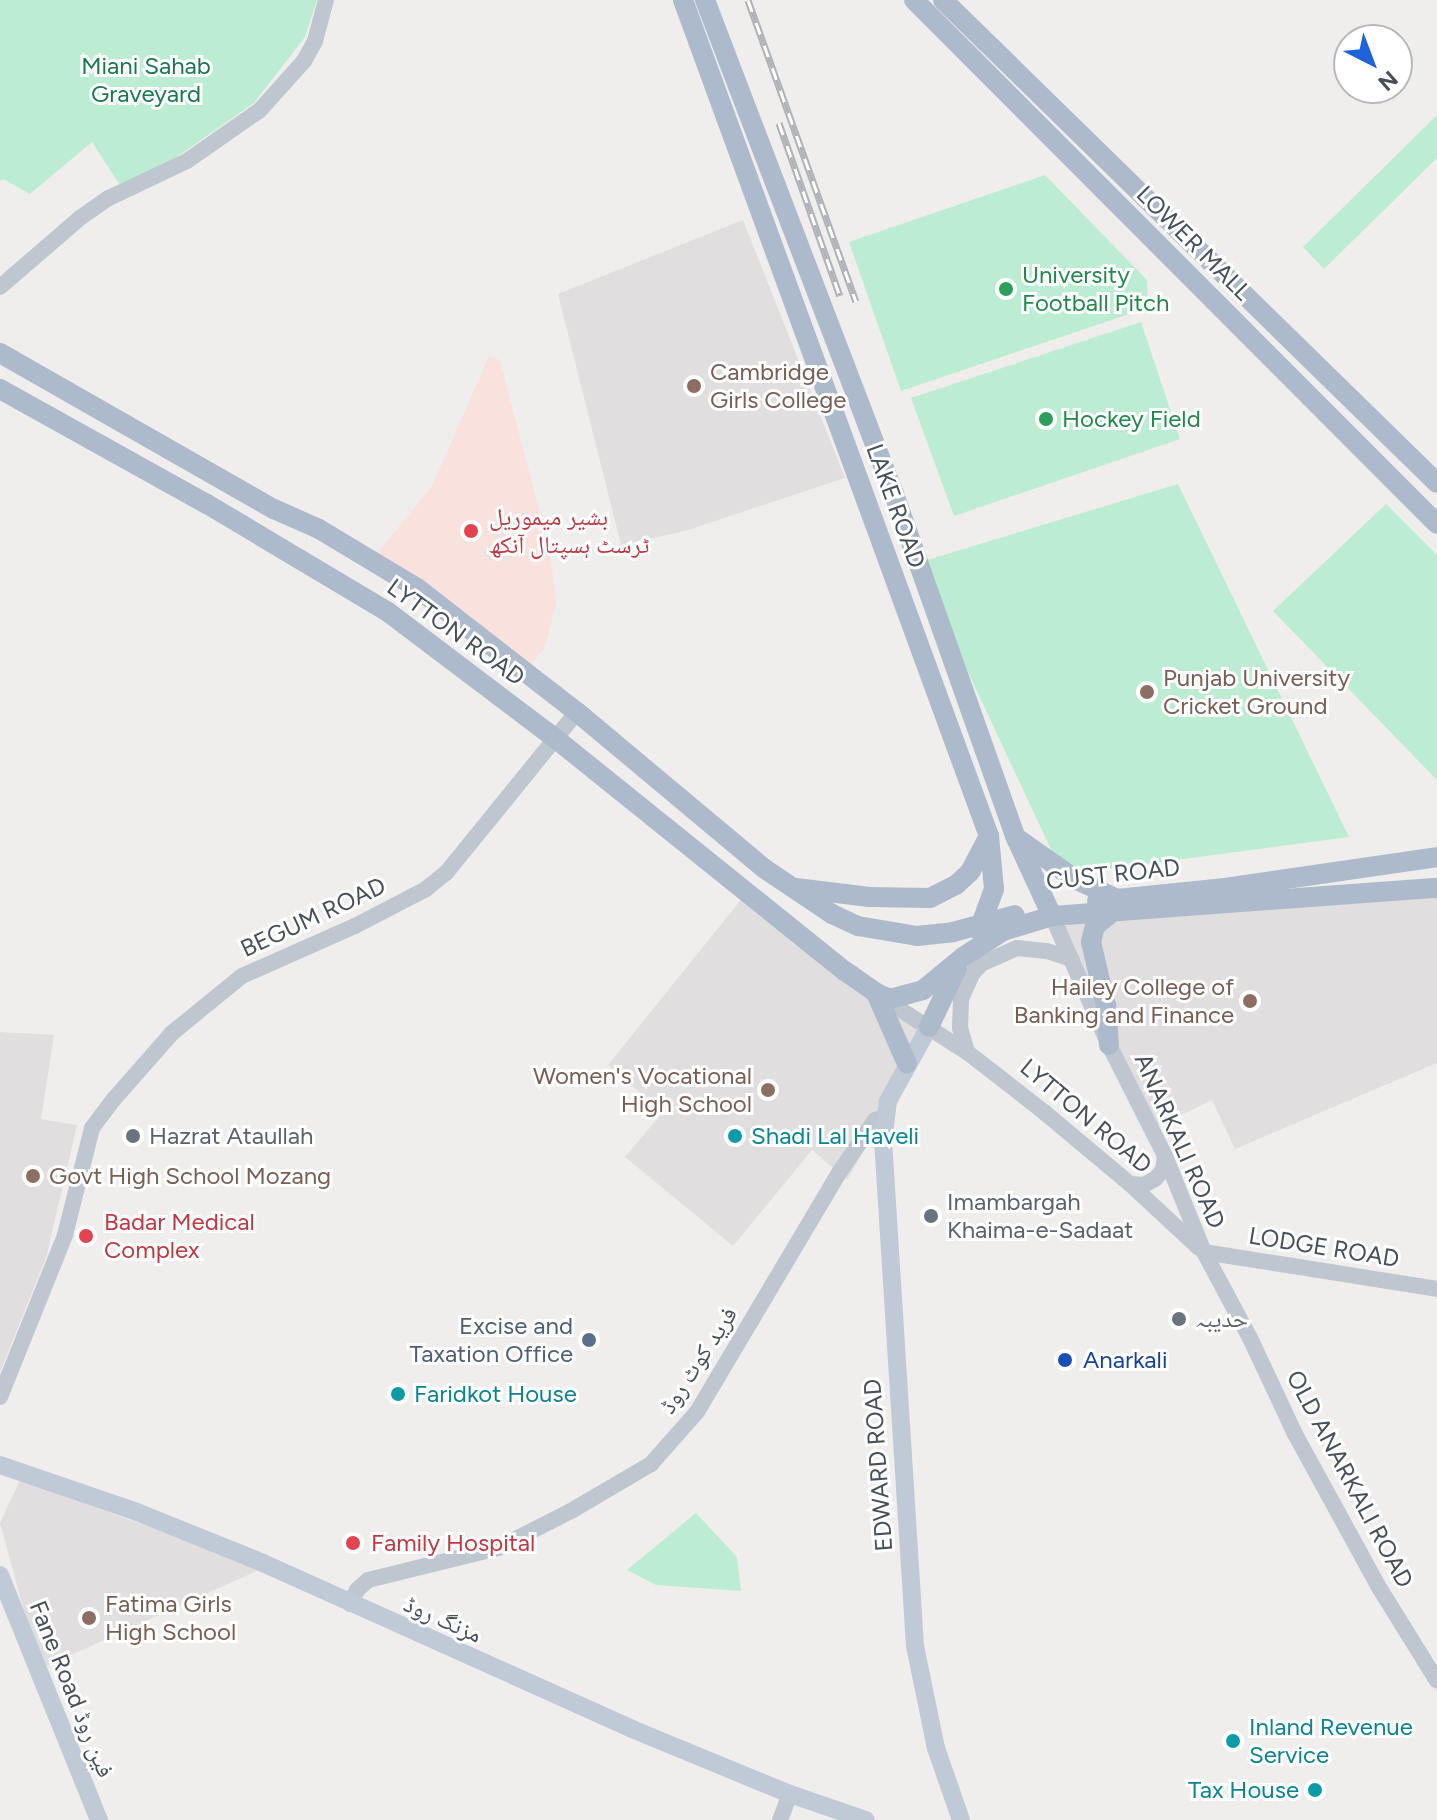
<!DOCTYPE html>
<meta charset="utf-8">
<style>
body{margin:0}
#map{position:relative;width:1437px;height:1820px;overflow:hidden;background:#f0eded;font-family:Figtree,"Noto Naskh Arabic",sans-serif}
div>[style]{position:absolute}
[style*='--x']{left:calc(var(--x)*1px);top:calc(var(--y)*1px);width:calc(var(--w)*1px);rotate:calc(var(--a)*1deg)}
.education>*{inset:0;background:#e1dedf}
.medical>*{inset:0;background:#f9e1dd}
.green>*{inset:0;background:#bcedd2}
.tertiary>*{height:16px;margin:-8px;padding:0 8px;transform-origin:8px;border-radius:8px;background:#bec6cf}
.secondary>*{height:18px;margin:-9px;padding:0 9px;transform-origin:9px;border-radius:9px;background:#c0c9d6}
.primary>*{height:20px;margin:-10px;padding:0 10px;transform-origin:10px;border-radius:10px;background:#adbacb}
.rail>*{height:7px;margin-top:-3.5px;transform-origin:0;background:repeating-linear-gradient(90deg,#fff 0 12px,#afb2b7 0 24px);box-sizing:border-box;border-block:2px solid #afb2b7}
.dots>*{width:22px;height:22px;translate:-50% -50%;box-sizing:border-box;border:4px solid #fff;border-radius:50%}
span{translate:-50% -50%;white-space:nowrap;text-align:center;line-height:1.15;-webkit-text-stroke:6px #fff;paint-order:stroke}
.park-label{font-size:24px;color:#1a784f}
.street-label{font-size:24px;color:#464f5a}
.leisure-label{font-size:24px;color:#27864d}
.left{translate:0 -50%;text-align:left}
.education-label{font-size:24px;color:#785e54}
.right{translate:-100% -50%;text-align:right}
.health-label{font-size:24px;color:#be3a42}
.worship-label{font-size:24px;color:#5b616d}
.culture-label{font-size:24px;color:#0d838f}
.service-label{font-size:24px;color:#4e5e75}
.transit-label{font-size:24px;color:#164399}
.north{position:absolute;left:1333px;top:24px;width:80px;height:80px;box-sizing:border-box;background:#fff;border:2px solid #b5b9bd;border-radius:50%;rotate:138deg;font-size:22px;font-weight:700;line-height:32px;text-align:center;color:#464f5a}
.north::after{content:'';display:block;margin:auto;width:28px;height:36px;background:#1f63d8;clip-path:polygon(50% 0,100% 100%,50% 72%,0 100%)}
</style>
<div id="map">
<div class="education">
<div style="clip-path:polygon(743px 220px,845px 478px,685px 531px,621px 545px,558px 294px)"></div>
<div style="clip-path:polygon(1437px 888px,1437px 1063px,1235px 1149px,1212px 1100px,1156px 1127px,1052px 916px)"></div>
<div style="clip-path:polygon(748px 891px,931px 1033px,847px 1180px,812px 1150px,733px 1246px,625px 1157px,663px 1112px,608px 1065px)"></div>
<div style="clip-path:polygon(0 1032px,54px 1035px,41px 1119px,77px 1125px,46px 1258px,0 1372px)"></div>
<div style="clip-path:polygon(20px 1480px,263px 1568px,40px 1669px,0 1523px)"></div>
</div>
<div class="medical">
<div style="clip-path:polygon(489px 356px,500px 360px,550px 552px,556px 604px,545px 647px,530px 666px,376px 555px,432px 486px)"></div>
</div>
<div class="green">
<div style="clip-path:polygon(0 0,317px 0,305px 37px,254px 103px,125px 193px,92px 142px,30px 194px,3px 179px,0 181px)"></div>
<div style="clip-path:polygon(1437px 115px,1437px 158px,1324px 269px,1303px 247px)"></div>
<div style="clip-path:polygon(1045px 175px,1147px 280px,1148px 299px,1144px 309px,901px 391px,849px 242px)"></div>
<div style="clip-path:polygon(1141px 322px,1180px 439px,954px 516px,911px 398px)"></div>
<div style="clip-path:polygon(1178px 484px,1349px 837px,1063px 875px,917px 563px)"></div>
<div style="clip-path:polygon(1386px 504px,1437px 555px,1437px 780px,1273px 611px)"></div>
<div style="clip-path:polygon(696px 1513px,737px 1557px,741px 1591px,656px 1585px,627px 1570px)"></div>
</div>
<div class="tertiary">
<div style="--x:0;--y:287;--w:106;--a:-40.8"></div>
<div style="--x:80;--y:218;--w:35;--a:-35"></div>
<div style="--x:109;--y:198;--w:86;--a:-25.4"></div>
<div style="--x:187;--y:161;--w:89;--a:-34.9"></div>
<div style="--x:260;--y:110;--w:66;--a:-48.1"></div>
<div style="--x:304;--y:61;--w:23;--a:-61"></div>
<div style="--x:315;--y:41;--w:42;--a:-75"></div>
<div style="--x:1052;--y:916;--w:141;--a:66.2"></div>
<div style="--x:1109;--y:1045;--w:124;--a:63.2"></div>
<div style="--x:1165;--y:1156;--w:104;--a:67.9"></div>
<div style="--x:1204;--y:1252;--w:98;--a:61.9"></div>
<div style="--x:1250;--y:1338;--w:106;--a:64.9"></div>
<div style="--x:1295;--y:1434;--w:177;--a:61.3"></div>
<div style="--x:1380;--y:1589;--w:108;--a:58.2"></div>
<div style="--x:879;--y:996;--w:104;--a:32.5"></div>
<div style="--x:967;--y:1052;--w:98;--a:37.9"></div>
<div style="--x:1044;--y:1112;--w:112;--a:39.9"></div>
<div style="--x:1130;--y:1184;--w:94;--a:42.8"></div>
<div style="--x:967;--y:1052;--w:25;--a:-106"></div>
<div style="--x:960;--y:1028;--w:29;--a:-88"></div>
<div style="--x:961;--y:999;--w:27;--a:-66"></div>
<div style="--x:972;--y:974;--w:13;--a:-48"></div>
<div style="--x:981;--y:964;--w:39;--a:-24"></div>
<div style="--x:1017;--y:948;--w:30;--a:6"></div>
<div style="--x:1047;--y:951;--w:26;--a:18"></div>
<div style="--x:1130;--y:1184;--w:14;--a:4"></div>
<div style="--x:1144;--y:1185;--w:13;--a:-29"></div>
<div style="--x:1155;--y:1179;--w:12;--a:-48"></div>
<div style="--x:1163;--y:1170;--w:14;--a:-82"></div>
<div style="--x:1204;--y:1252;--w:236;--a:9"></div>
<div style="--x:0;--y:1397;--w:175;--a:-68.1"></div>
<div style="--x:65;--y:1235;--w:110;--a:-75.8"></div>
<div style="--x:92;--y:1128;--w:36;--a:-53"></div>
<div style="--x:114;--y:1099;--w:88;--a:-48.7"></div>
<div style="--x:172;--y:1033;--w:90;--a:-39.2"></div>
<div style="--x:242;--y:976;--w:124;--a:-23.9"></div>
<div style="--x:355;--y:926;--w:80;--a:-27.5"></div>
<div style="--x:426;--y:889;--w:26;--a:-39"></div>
<div style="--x:446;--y:873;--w:208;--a:-50.9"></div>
<div style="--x:350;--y:1604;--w:16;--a:-63"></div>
<div style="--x:357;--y:1590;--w:15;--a:-42"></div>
<div style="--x:368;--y:1580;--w:134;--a:-13.8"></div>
<div style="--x:498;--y:1548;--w:82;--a:-26.9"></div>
<div style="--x:571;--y:1511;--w:93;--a:-30.4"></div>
<div style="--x:651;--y:1464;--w:69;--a:-48.5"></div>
<div style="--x:697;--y:1412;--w:278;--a:-59.3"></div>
<div style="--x:839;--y:1173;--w:64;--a:-55.8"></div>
<div style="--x:875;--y:1120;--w:9;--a:-18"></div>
<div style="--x:780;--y:1820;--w:28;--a:-69"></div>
</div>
<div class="secondary">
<div style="--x:929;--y:1027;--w:85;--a:119"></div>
<div style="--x:888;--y:1101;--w:39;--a:97"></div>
<div style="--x:883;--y:1140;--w:507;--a:86.38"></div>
<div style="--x:915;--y:1646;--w:104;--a:78.4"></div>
<div style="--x:936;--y:1748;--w:76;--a:70.9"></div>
<div style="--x:0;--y:1465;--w:145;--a:18.9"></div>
<div style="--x:137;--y:1512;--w:136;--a:22"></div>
<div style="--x:263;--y:1563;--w:405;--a:24.2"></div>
<div style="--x:632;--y:1729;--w:171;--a:22.4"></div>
<div style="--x:790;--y:1794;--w:80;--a:18.9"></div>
<div style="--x:0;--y:1575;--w:264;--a:68"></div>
</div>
<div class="primary">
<div style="--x:683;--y:0;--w:890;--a:69.9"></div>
<div style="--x:989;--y:836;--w:53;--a:84.6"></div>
<div style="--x:994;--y:889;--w:44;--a:110.1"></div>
<div style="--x:705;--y:0;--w:529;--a:69.06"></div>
<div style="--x:894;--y:494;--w:363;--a:70.5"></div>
<div style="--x:1015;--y:836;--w:88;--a:65.2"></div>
<div style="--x:914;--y:0;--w:740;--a:45.05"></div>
<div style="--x:943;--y:0;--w:691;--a:44.35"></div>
<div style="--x:0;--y:353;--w:315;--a:29.7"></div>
<div style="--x:274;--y:509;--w:49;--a:24"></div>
<div style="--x:319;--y:529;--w:114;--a:31"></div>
<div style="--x:417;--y:588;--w:202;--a:37.8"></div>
<div style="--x:577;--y:712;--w:245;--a:39.9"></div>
<div style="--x:765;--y:869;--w:81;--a:33.9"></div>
<div style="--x:832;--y:914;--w:29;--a:25"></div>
<div style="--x:858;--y:926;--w:60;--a:9.6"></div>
<div style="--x:917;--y:936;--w:36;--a:-6"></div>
<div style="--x:953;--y:932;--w:64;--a:-15.3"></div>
<div style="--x:0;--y:389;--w:237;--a:29.1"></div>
<div style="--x:207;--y:504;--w:211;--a:30.8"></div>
<div style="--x:388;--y:612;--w:211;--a:37.1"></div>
<div style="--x:556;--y:739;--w:371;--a:38.8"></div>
<div style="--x:845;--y:971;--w:38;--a:35"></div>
<div style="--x:876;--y:993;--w:15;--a:23"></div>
<div style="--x:890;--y:999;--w:34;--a:-15"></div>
<div style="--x:923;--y:990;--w:52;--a:-39.5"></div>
<div style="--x:963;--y:957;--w:48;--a:-33"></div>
<div style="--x:1003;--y:931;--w:51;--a:-17"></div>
<div style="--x:1052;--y:916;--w:386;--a:-4.2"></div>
<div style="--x:1018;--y:839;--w:70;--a:35.1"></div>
<div style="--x:1075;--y:879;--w:47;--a:25.5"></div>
<div style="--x:796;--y:888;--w:74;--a:7"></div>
<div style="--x:869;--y:897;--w:61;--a:0.9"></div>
<div style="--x:930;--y:898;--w:29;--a:-27"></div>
<div style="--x:956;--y:885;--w:19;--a:-43"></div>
<div style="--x:970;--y:872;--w:41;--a:-62.2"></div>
<div style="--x:1097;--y:901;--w:129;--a:-5.8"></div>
<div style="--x:1225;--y:888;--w:214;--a:-8.3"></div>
<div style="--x:876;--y:993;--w:77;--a:66.4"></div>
<div style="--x:929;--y:1027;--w:65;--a:-64.6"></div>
<div style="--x:1109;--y:1045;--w:39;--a:-94"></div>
<div style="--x:1106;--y:1006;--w:66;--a:-103.2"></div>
<div style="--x:1091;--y:942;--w:16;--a:-76"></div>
<div style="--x:1095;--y:926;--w:21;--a:-39"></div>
</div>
<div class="rail">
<div style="--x:748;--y:0;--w:320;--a:70.3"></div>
<div style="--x:779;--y:123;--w:183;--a:70.6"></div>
</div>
<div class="dots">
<div style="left:1006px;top:289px;background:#2e9e5b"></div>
<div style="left:694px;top:386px;background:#8d6e63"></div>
<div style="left:1046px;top:419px;background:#2e9e5b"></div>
<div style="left:471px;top:531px;background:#e0444e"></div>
<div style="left:1147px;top:692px;background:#8d6e63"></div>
<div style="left:1250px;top:1001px;background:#8d6e63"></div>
<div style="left:768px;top:1090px;background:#8d6e63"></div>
<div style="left:133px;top:1136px;background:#6b7280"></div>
<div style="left:735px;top:1136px;background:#0f9aa8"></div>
<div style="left:33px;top:1176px;background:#8d6e63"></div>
<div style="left:931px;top:1216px;background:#6b7280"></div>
<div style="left:86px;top:1236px;background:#e0444e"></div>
<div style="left:1179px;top:1319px;background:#6b7280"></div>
<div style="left:589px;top:1340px;background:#5c6f8a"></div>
<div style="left:1065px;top:1360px;background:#1a4fb4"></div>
<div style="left:398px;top:1394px;background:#0f9aa8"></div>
<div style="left:353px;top:1543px;background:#e0444e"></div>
<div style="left:89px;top:1618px;background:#8d6e63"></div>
<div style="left:1233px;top:1741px;background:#0f9aa8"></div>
<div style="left:1315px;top:1790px;background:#0f9aa8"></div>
</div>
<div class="park-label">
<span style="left:146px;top:80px">Miani Sahab<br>Graveyard</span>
</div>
<div class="street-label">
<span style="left:1194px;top:243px;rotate:45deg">LOWER MALL</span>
<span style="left:896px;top:506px;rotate:70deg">LAKE ROAD</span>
<span style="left:456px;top:632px;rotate:36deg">LYTTON ROAD</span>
<span style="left:1113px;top:874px;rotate:-6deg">CUST ROAD</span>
<span style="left:313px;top:917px;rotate:-25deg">BEGUM ROAD</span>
<span style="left:1086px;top:1116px;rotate:40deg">LYTTON ROAD</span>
<span style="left:1180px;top:1141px;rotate:66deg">ANARKALI ROAD</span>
<span style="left:1324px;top:1247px;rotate:9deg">LODGE ROAD</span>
<span style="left:698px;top:1360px;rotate:-57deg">فرید کوٹ روڈ</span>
<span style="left:878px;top:1465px;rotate:-94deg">EDWARD ROAD</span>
<span style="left:1350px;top:1479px;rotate:62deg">OLD ANARKALI ROAD</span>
<span style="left:443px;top:1619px;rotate:24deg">مزنگ روڈ</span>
<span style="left:72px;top:1689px;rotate:68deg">Fane Road فین روڈ</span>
</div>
<div class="leisure-label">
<span class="left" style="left:1022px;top:289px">University<br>Football Pitch</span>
<span class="left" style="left:1062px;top:419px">Hockey Field</span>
</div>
<div class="education-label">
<span class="left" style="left:710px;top:386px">Cambridge<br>Girls College</span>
<span class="left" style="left:1163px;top:692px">Punjab University<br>Cricket Ground</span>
<span class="right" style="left:1234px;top:1001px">Hailey College of<br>Banking and Finance</span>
<span class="right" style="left:752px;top:1090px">Women's Vocational<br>High School</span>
<span class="left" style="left:49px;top:1176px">Govt High School Mozang</span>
<span class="left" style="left:105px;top:1618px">Fatima Girls<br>High School</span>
</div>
<div class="health-label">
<span class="left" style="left:489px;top:531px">بشیر میموریل<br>ٹرسٹ ہسپتال آنکھ</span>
<span class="left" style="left:104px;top:1236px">Badar Medical<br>Complex</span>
<span class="left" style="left:371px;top:1543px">Family Hospital</span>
</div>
<div class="worship-label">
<span class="left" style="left:149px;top:1136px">Hazrat Ataullah</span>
<span class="left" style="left:947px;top:1216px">Imambargah<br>Khaima-e-Sadaat</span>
<span class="left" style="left:1195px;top:1319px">حدیبہ</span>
</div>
<div class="culture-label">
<span class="left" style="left:751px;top:1136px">Shadi Lal Haveli</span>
<span class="left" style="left:414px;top:1394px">Faridkot House</span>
<span class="left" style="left:1249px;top:1741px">Inland Revenue<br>Service</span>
<span class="right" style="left:1299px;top:1790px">Tax House</span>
</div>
<div class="service-label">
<span class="right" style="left:573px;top:1340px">Excise and<br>Taxation Office</span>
</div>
<div class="transit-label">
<span class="left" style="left:1083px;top:1360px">Anarkali</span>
</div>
<div class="north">N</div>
</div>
